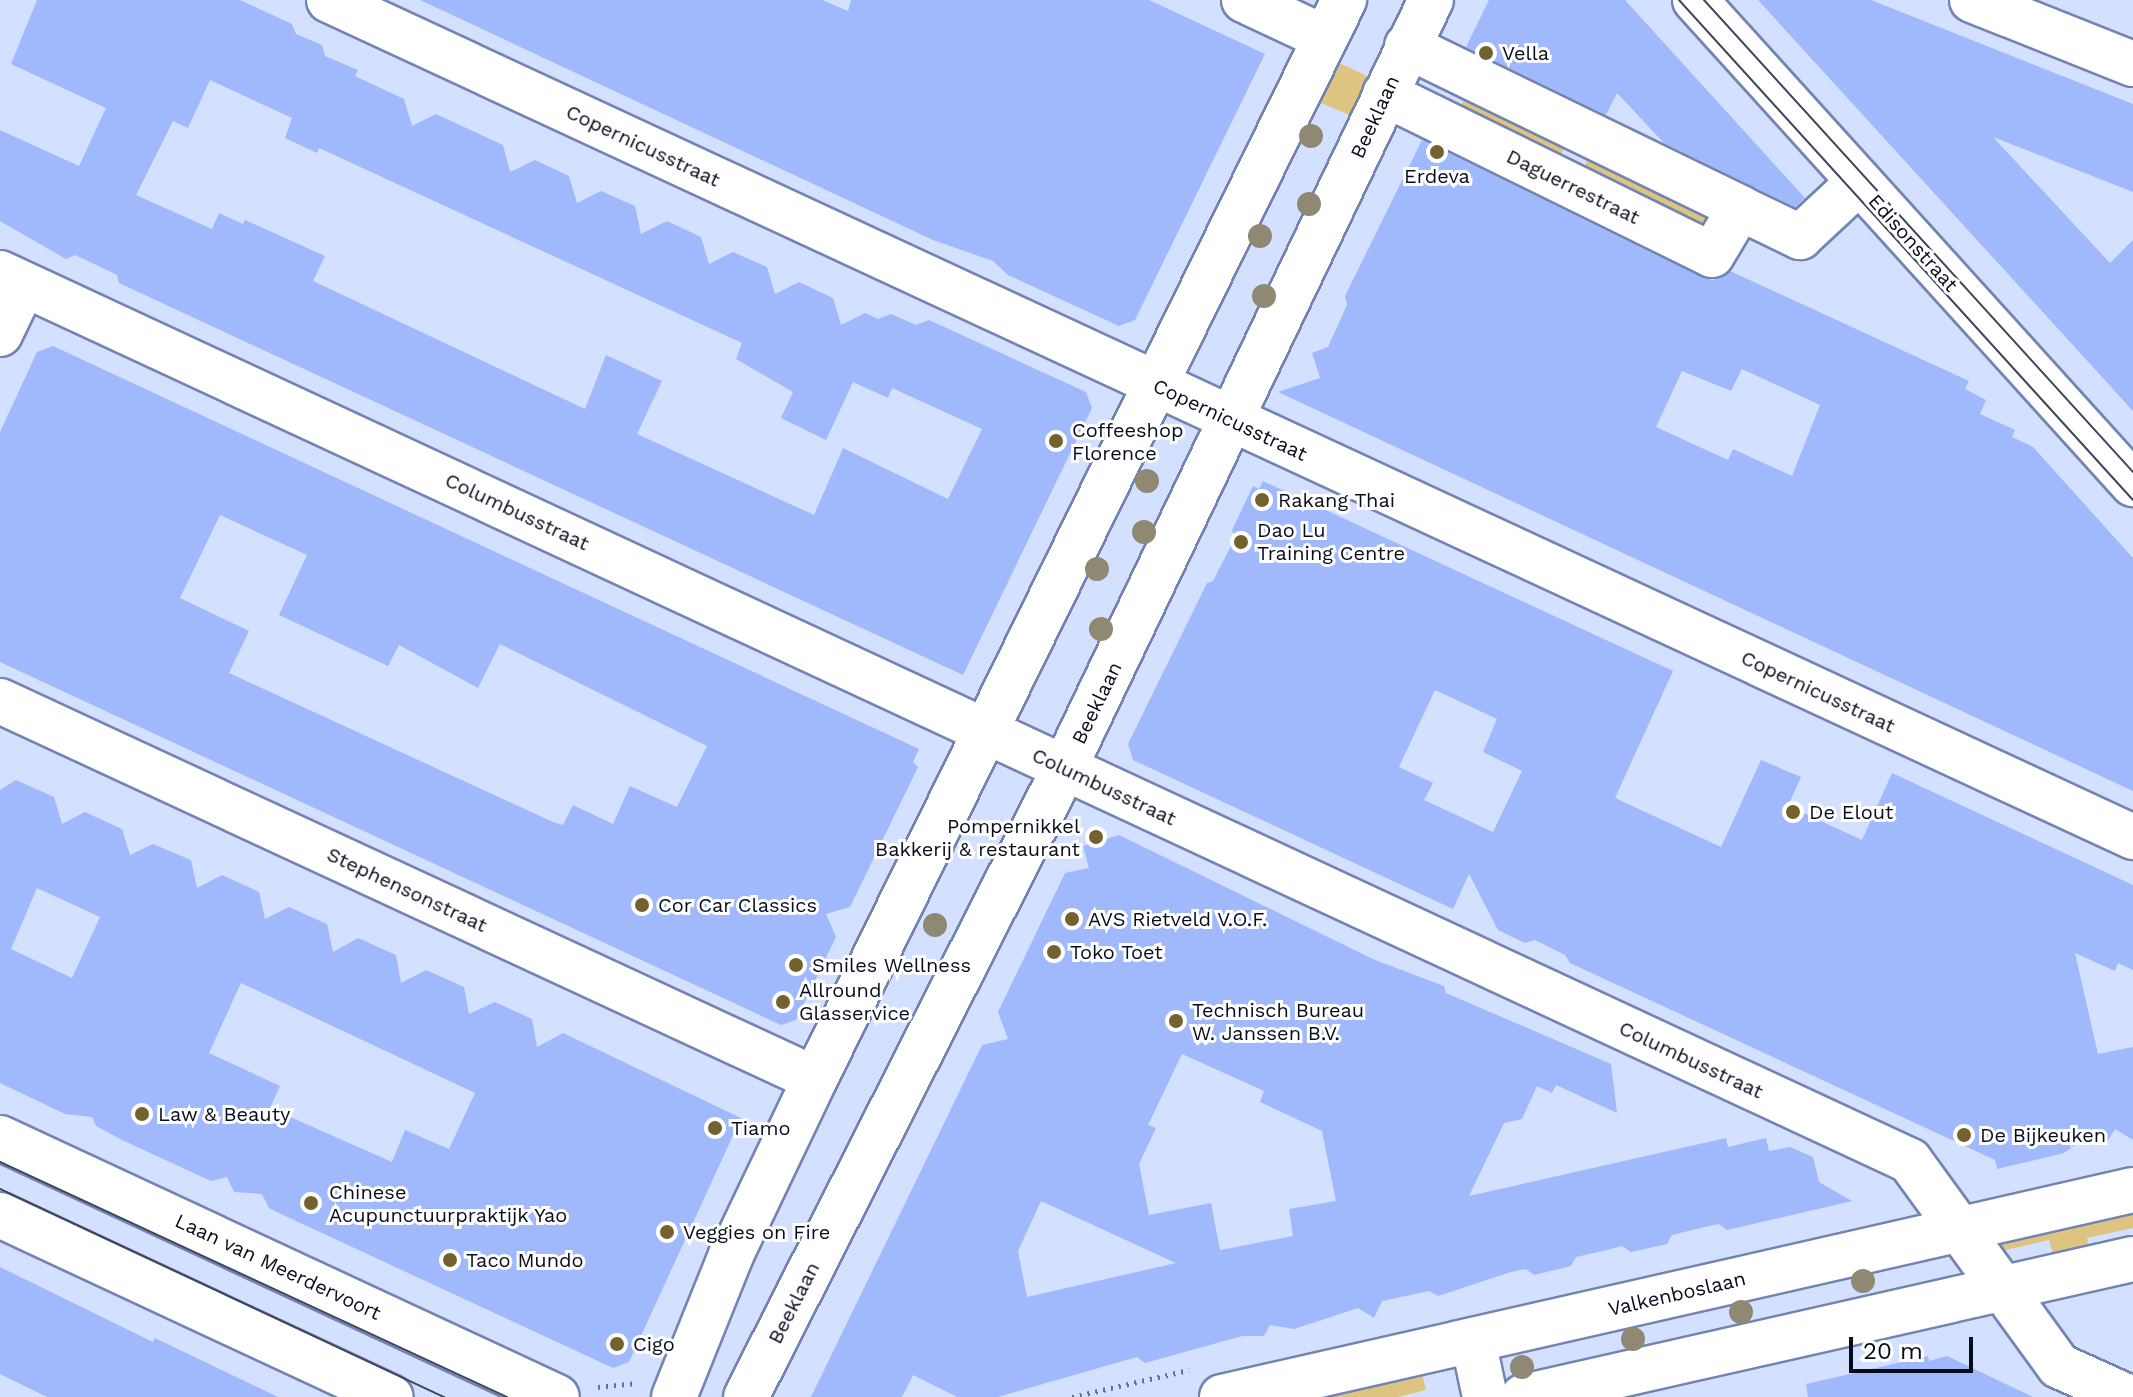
<!DOCTYPE html>
<style>
body{margin:0}
#map{position:relative;width:2133px;height:1397px;overflow:hidden;background:#d4e0ff;font-family:"Work Sans",sans-serif}
div>[style]{position:absolute}
[style*='--x']{left:calc(var(--x)*1px);top:calc(var(--y)*1px);width:calc(var(--w)*1px);rotate:calc(var(--a)*1deg)}
.green>*{inset:0;background:#dec481}
.building>*{inset:0;background:#a0b8fc}
.path>*{height:5px;margin-top:-2.5px;transform-origin:0;background:repeating-linear-gradient(90deg,#6a728a 0 2px,transparent 0 8px)}
.roads{filter:drop-shadow(2px 0 #7384b3) drop-shadow(-2px 0 #7384b3) drop-shadow(0 2px #7384b3) drop-shadow(0 -2px #7384b3)}
.minor>*{height:44px;margin:-22px;padding:0 22px;transform-origin:22px;border-radius:22px;background:#fff}
.tram>*{height:2px;margin:-1px;padding:0 1px;transform-origin:1px;border-radius:1px;background:#3f465b}
.trees>*{width:24px;height:24px;margin:-12px;border-radius:50%;background:#8f8973}
.dots>*{width:22px;height:22px;translate:-50% -50%;box-sizing:border-box;border:4px solid #fff;border-radius:50%}
span{translate:-50% -50%;white-space:nowrap;text-align:center;line-height:1.15;-webkit-text-stroke:6px #fff;paint-order:stroke}
.poi-label{font-size:20px;color:#070c1d}
.left{translate:0 -50%;text-align:left}
.right{translate:-100% -50%;text-align:right}
.street-label{font-size:20px;color:#070c1d}
.scale{position:absolute;left:1849px;top:1337px;width:124px;height:36px;box-sizing:border-box;border:4px solid #070c1d;border-top:0;padding-left:10px;font-size:24px;line-height:28px;white-space:nowrap;color:#070c1d;-webkit-text-stroke:6px #fff;paint-order:stroke}
</style>
<div id="map">
<div class="green">
<div style="clip-path:polygon(1337px 62px,1376px 80px,1358px 119px,1319px 102px)"></div>
<div style="clip-path:polygon(1469px 89px,1570px 138px,1557px 161px,1458px 111px)"></div>
<div style="clip-path:polygon(1593px 147px,1728px 213px,1712px 246px,1578px 182px)"></div>
<div style="clip-path:polygon(2133px 1205px,2133px 1228px,2087px 1238px,2090px 1250px,2054px 1258px,2049px 1240px,1993px 1253px,1991px 1239px)"></div>
<div style="clip-path:polygon(1422px 1373px,1426px 1390px,1398px 1397px,1288px 1397px)"></div>
</div>
<div class="building">
<div style="clip-path:polygon(evenodd,37px 0,240px 0,292px 24px,296px 34px,322px 45px,325px 56px,358px 70px,355px 76px,404px 99px,412px 126px,436px 114px,503px 145px,510px 172px,535px 160px,569px 176px,577px 203px,601px 191px,635px 206px,641px 234px,667px 221px,701px 237px,709px 264px,733px 252px,767px 267px,775px 294px,799px 282px,833px 298px,841px 325px,865px 313px,878px 319px,891px 314px,916px 325px,929px 320px,1086px 392px,1092px 408px,963px 675px,119px 283px,117px 275px,90px 262px,75px 255px,66px 259px,0 221px,0 130px,79px 166px,106px 108px,11px 64px,37px 0,210px 80px,292px 118px,285px 138px,317px 153px,319px 148px,742px 343px,736px 359px,793px 392px,781px 418px,826px 440px,853px 382px,888px 398px,892px 388px,982px 429px,948px 499px,843px 448px,814px 515px,637px 434px,662px 381px,606px 355px,585px 409px,313px 281px,325px 256px,245px 220px,243px 224px,219px 213px,212px 229px,136px 195px,173px 121px,188px 128px,210px 80px)"></div>
<div style="clip-path:polygon(420px 0,822px 0,848px 11px,851px 0,1149px 0,1265px 54px,1135px 320px,1119px 326px,1008px 275px,993px 261px,933px 240px)"></div>
<div style="clip-path:polygon(1489px 0,1625px 0,1805px 198px,1795px 207px,1664px 143px,1617px 93px,1606px 115px,1466px 47px)"></div>
<div style="clip-path:polygon(1758px 0,1871px 0,2133px 104px,2133px 192px,1993px 137px,2110px 263px,2133px 240px,2133px 411px)"></div>
<div style="clip-path:polygon(evenodd,1422px 140px,1701px 277px,1714px 280px,1730px 271px,1969px 381px,1965px 389px,1986px 400px,1980px 414px,2015px 430px,2012px 437px,2033px 447px,2133px 558px,2133px 791px,1278px 392px,1320px 378px,1312px 353px,1328px 347px,1347px 305px,1345px 296px,1422px 140px,1742px 369px,1820px 405px,1792px 476px,1733px 449px,1728px 460px,1656px 427px,1682px 371px,1731px 391px,1742px 369px)"></div>
<div style="clip-path:polygon(evenodd,53px 346px,919px 749px,913px 762px,918px 767px,850px 907px,826px 914px,836px 937px,796px 1020px,781px 1025px,0 662px,0 432px,37px 352px,53px 346px,220px 515px,307px 555px,279px 615px,388px 666px,399px 645px,478px 688px,500px 644px,707px 746px,677px 807px,630px 786px,613px 824px,573px 805px,563px 825px,553px 822px,229px 673px,249px 631px,180px 598px,220px 515px)"></div>
<div style="clip-path:polygon(evenodd,1263px 481px,1673px 671px,1615px 798px,1721px 847px,1761px 760px,1801px 777px,1788px 806px,1862px 840px,1892px 773px,2133px 885px,2133px 970px,2118px 963px,2115px 971px,2075px 953px,2098px 1054px,2133px 1047px,2133px 1140px,2115px 1129px,2106px 1144px,2081px 1141px,2064px 1153px,1997px 1169px,1995px 1160px,1570px 963px,1565px 955px,1535px 940px,1525px 943px,1498px 930px,1469px 874px,1453px 909px,1133px 760px,1128px 744px,1207px 583px,1213px 581px,1235px 538px,1232px 530px,1253px 486px,1259px 489px,1263px 481px,1435px 690px,1497px 719px,1483px 752px,1522px 771px,1493px 832px,1424px 800px,1433px 783px,1399px 767px,1435px 690px)"></div>
<div style="clip-path:polygon(evenodd,16px 780px,54px 797px,62px 824px,85px 812px,122px 829px,130px 855px,153px 844px,191px 860px,197px 888px,222px 875px,259px 892px,265px 919px,289px 907px,327px 924px,333px 952px,358px 938px,396px 955px,401px 983px,426px 970px,464px 987px,469px 1014px,495px 1002px,532px 1019px,537px 1047px,563px 1033px,741px 1118px,629px 1362px,613px 1368px,281px 1214px,269px 1208px,262px 1194px,234px 1192px,227px 1177px,211px 1181px,122px 1140px,96px 1126px,92px 1117px,65px 1114px,0 1083px,0 790px,16px 780px,37px 888px,100px 917px,72px 978px,11px 949px,37px 888px,16px 780px,241px 983px,475px 1093px,449px 1149px,405px 1130px,392px 1162px,270px 1108px,280px 1086px,209px 1053px,241px 983px)"></div>
<div style="clip-path:polygon(evenodd,1119px 835px,1375px 960px,1444px 986px,1446px 993px,1611px 1064px,1617px 1113px,1556px 1085px,1552px 1093px,1537px 1086px,1522px 1119px,1504px 1123px,1469px 1196px,1726px 1138px,1728px 1147px,1766px 1138px,1769px 1151px,1790px 1147px,1813px 1157px,1819px 1182px,1852px 1201px,1727px 1230px,1719px 1224px,1705px 1227px,1672px 1235px,1667px 1244px,1631px 1252px,1622px 1246px,1607px 1250px,1576px 1257px,1571px 1266px,1534px 1275px,1526px 1269px,1511px 1272px,1438px 1296px,1429px 1291px,1382px 1301px,1374px 1318px,1358px 1308px,1294px 1329px,1270px 1325px,1264px 1336px,1242px 1336px,1145px 1363px,1137px 1357px,998px 1397px,957px 1397px,913px 1375px,902px 1397px,811px 1397px,982px 1045px,1008px 1039px,998px 1012px,1065px 873px,1089px 868px,1083px 846px,1119px 835px,1182px 1054px,1264px 1091px,1260px 1102px,1322px 1131px,1336px 1201px,1289px 1209px,1293px 1236px,1220px 1250px,1211px 1203px,1149px 1215px,1139px 1164px,1156px 1128px,1148px 1125px,1182px 1054px,1119px 835px,1041px 1201px,1167px 1259px,1176px 1263px,1027px 1297px,1018px 1251px,1041px 1201px)"></div>
<div style="clip-path:polygon(0 1267px,153px 1342px,155px 1338px,278px 1397px,47px 1397px,0 1374px)"></div>
<div style="clip-path:polygon(1928px 1356px,1929px 1361px,1947px 1356px,2033px 1397px,1808px 1397px,1806px 1384px)"></div>
</div>
<div class="path">
<div style="--x:598;--y:1387;--w:37;--a:-6"></div>
<div style="--x:1072;--y:1397;--w:120;--a:-13"></div>
</div>
<div class="roads">
<div class="minor">
<div style="--x:329;--y:0;--w:1989;--a:24.89"></div>
<div style="--x:1244;--y:0;--w:89;--a:25.1"></div>
<div style="--x:1695;--y:0;--w:653;--a:47.86"></div>
<div style="--x:1972;--y:0;--w:173;--a:21.7"></div>
<div style="--x:1407;--y:46;--w:370;--a:25.9"></div>
<div style="--x:1385;--y:94;--w:364;--a:26.2"></div>
<div style="--x:1712;--y:255;--w:55;--a:-59.2"></div>
<div style="--x:1740;--y:208;--w:67;--a:25.8"></div>
<div style="--x:1800;--y:237;--w:81;--a:-43"></div>
<div style="--x:0;--y:273;--w:2106;--a:24.93"></div>
<div style="--x:1910;--y:1161;--w:253;--a:54"></div>
<div style="--x:2059;--y:1366;--w:76;--a:24.2"></div>
<div style="--x:0;--y:334;--w:55;--a:-64.4"></div>
<div style="--x:0;--y:701;--w:898;--a:24.88"></div>
<div style="--x:0;--y:1138;--w:614;--a:24.94"></div>
<div style="--x:0;--y:1215;--w:431;--a:25"></div>
<div style="--x:1473;--y:1340;--w:58;--a:78.1"></div>
<div style="--x:674;--y:1397;--w:153;--a:-68.1"></div>
<div style="--x:731;--y:1255;--w:195;--a:-64.5"></div>
<div style="--x:815;--y:1079;--w:1202;--a:-63.88"></div>
<div style="--x:746;--y:1397;--w:704;--a:-63.14"></div>
<div style="--x:1064;--y:769;--w:852;--a:-64.49"></div>
<div style="--x:1222;--y:1397;--w:934;--a:-12.8"></div>
<div style="--x:1523;--y:1397;--w:625;--a:-12.75"></div>
</div>
</div>
<div class="tram">
<div style="--x:1679;--y:0;--w:675;--a:47.76"></div>
<div style="--x:1704;--y:0;--w:638;--a:47.73"></div>
<div style="--x:0;--y:1162;--w:559;--a:24.87"></div>
<div style="--x:0;--y:1189;--w:491;--a:25.1"></div>
</div>
<div class="trees">
<div style="left:1311px;top:136px"></div>
<div style="left:1309px;top:204px"></div>
<div style="left:1260px;top:236px"></div>
<div style="left:1264px;top:296px"></div>
<div style="left:1147px;top:481px"></div>
<div style="left:1144px;top:532px"></div>
<div style="left:1097px;top:569px"></div>
<div style="left:1101px;top:629px"></div>
<div style="left:935px;top:925px"></div>
<div style="left:1863px;top:1281px"></div>
<div style="left:1741px;top:1312px"></div>
<div style="left:1633px;top:1339px"></div>
<div style="left:1522px;top:1367px"></div>
</div>
<div class="dots">
<div style="left:1486px;top:53px;background:#746130"></div>
<div style="left:1437px;top:152px;background:#746130"></div>
<div style="left:1056px;top:441px;background:#746130"></div>
<div style="left:1262px;top:500px;background:#746130"></div>
<div style="left:1241px;top:542px;background:#746130"></div>
<div style="left:1793px;top:812px;background:#746130"></div>
<div style="left:1096px;top:837px;background:#746130"></div>
<div style="left:642px;top:905px;background:#746130"></div>
<div style="left:1072px;top:919px;background:#746130"></div>
<div style="left:1054px;top:952px;background:#746130"></div>
<div style="left:796px;top:965px;background:#746130"></div>
<div style="left:783px;top:1002px;background:#746130"></div>
<div style="left:1176px;top:1021px;background:#746130"></div>
<div style="left:142px;top:1114px;background:#746130"></div>
<div style="left:715px;top:1128px;background:#746130"></div>
<div style="left:1964px;top:1135px;background:#746130"></div>
<div style="left:311px;top:1203px;background:#746130"></div>
<div style="left:667px;top:1232px;background:#746130"></div>
<div style="left:450px;top:1260px;background:#746130"></div>
<div style="left:617px;top:1344px;background:#746130"></div>
</div>
<div class="poi-label">
<span class="left" style="left:1502px;top:53px">Vella</span>
<span style="left:1437px;top:176px">Erdeva</span>
<span class="left" style="left:1072px;top:442px">Coffeeshop<br>Florence</span>
<span class="left" style="left:1278px;top:500px">Rakang Thai</span>
<span class="left" style="left:1257px;top:542px">Dao Lu<br>Training Centre</span>
<span class="left" style="left:1809px;top:812px">De Elout</span>
<span class="right" style="left:1080px;top:838px">Pompernikkel<br>Bakkerij &amp; restaurant</span>
<span class="left" style="left:658px;top:905px">Cor Car Classics</span>
<span class="left" style="left:1088px;top:919px">AVS Rietveld V.O.F.</span>
<span class="left" style="left:1070px;top:952px">Toko Toet</span>
<span class="left" style="left:812px;top:965px">Smiles Wellness</span>
<span class="left" style="left:799px;top:1002px">Allround<br>Glasservice</span>
<span class="left" style="left:1192px;top:1022px">Technisch Bureau<br>W. Janssen B.V.</span>
<span class="left" style="left:158px;top:1114px">Law &amp; Beauty</span>
<span class="left" style="left:731px;top:1128px">Tiamo</span>
<span class="left" style="left:1980px;top:1135px">De Bijkeuken</span>
<span class="left" style="left:329px;top:1204px">Chinese<br>Acupunctuurpraktijk Yao</span>
<span class="left" style="left:683px;top:1232px">Veggies on Fire</span>
<span class="left" style="left:466px;top:1260px">Taco Mundo</span>
<span class="left" style="left:633px;top:1344px">Cigo</span>
</div>
<div class="street-label">
<span style="left:1375px;top:117px;rotate:-65deg">Beeklaan</span>
<span style="left:643px;top:146px;rotate:25deg">Copernicusstraat</span>
<span style="left:1573px;top:187px;rotate:26deg">Daguerrestraat</span>
<span style="left:1913px;top:243px;rotate:48deg">Edisonstraat</span>
<span style="left:1230px;top:420px;rotate:25deg">Copernicusstraat</span>
<span style="left:517px;top:512px;rotate:25deg">Columbusstraat</span>
<span style="left:1818px;top:692px;rotate:25deg">Copernicusstraat</span>
<span style="left:1097px;top:703px;rotate:-64deg">Beeklaan</span>
<span style="left:1104px;top:787px;rotate:25deg">Columbusstraat</span>
<span style="left:407px;top:890px;rotate:25deg">Stephensonstraat</span>
<span style="left:1691px;top:1060px;rotate:25deg">Columbusstraat</span>
<span style="left:278px;top:1267px;rotate:25deg">Laan van Meerdervoort</span>
<span style="left:1677px;top:1294px;rotate:-13deg">Valkenboslaan</span>
<span style="left:794px;top:1303px;rotate:-63deg">Beeklaan</span>
</div>
<div class="scale">20 m</div>
</div>
